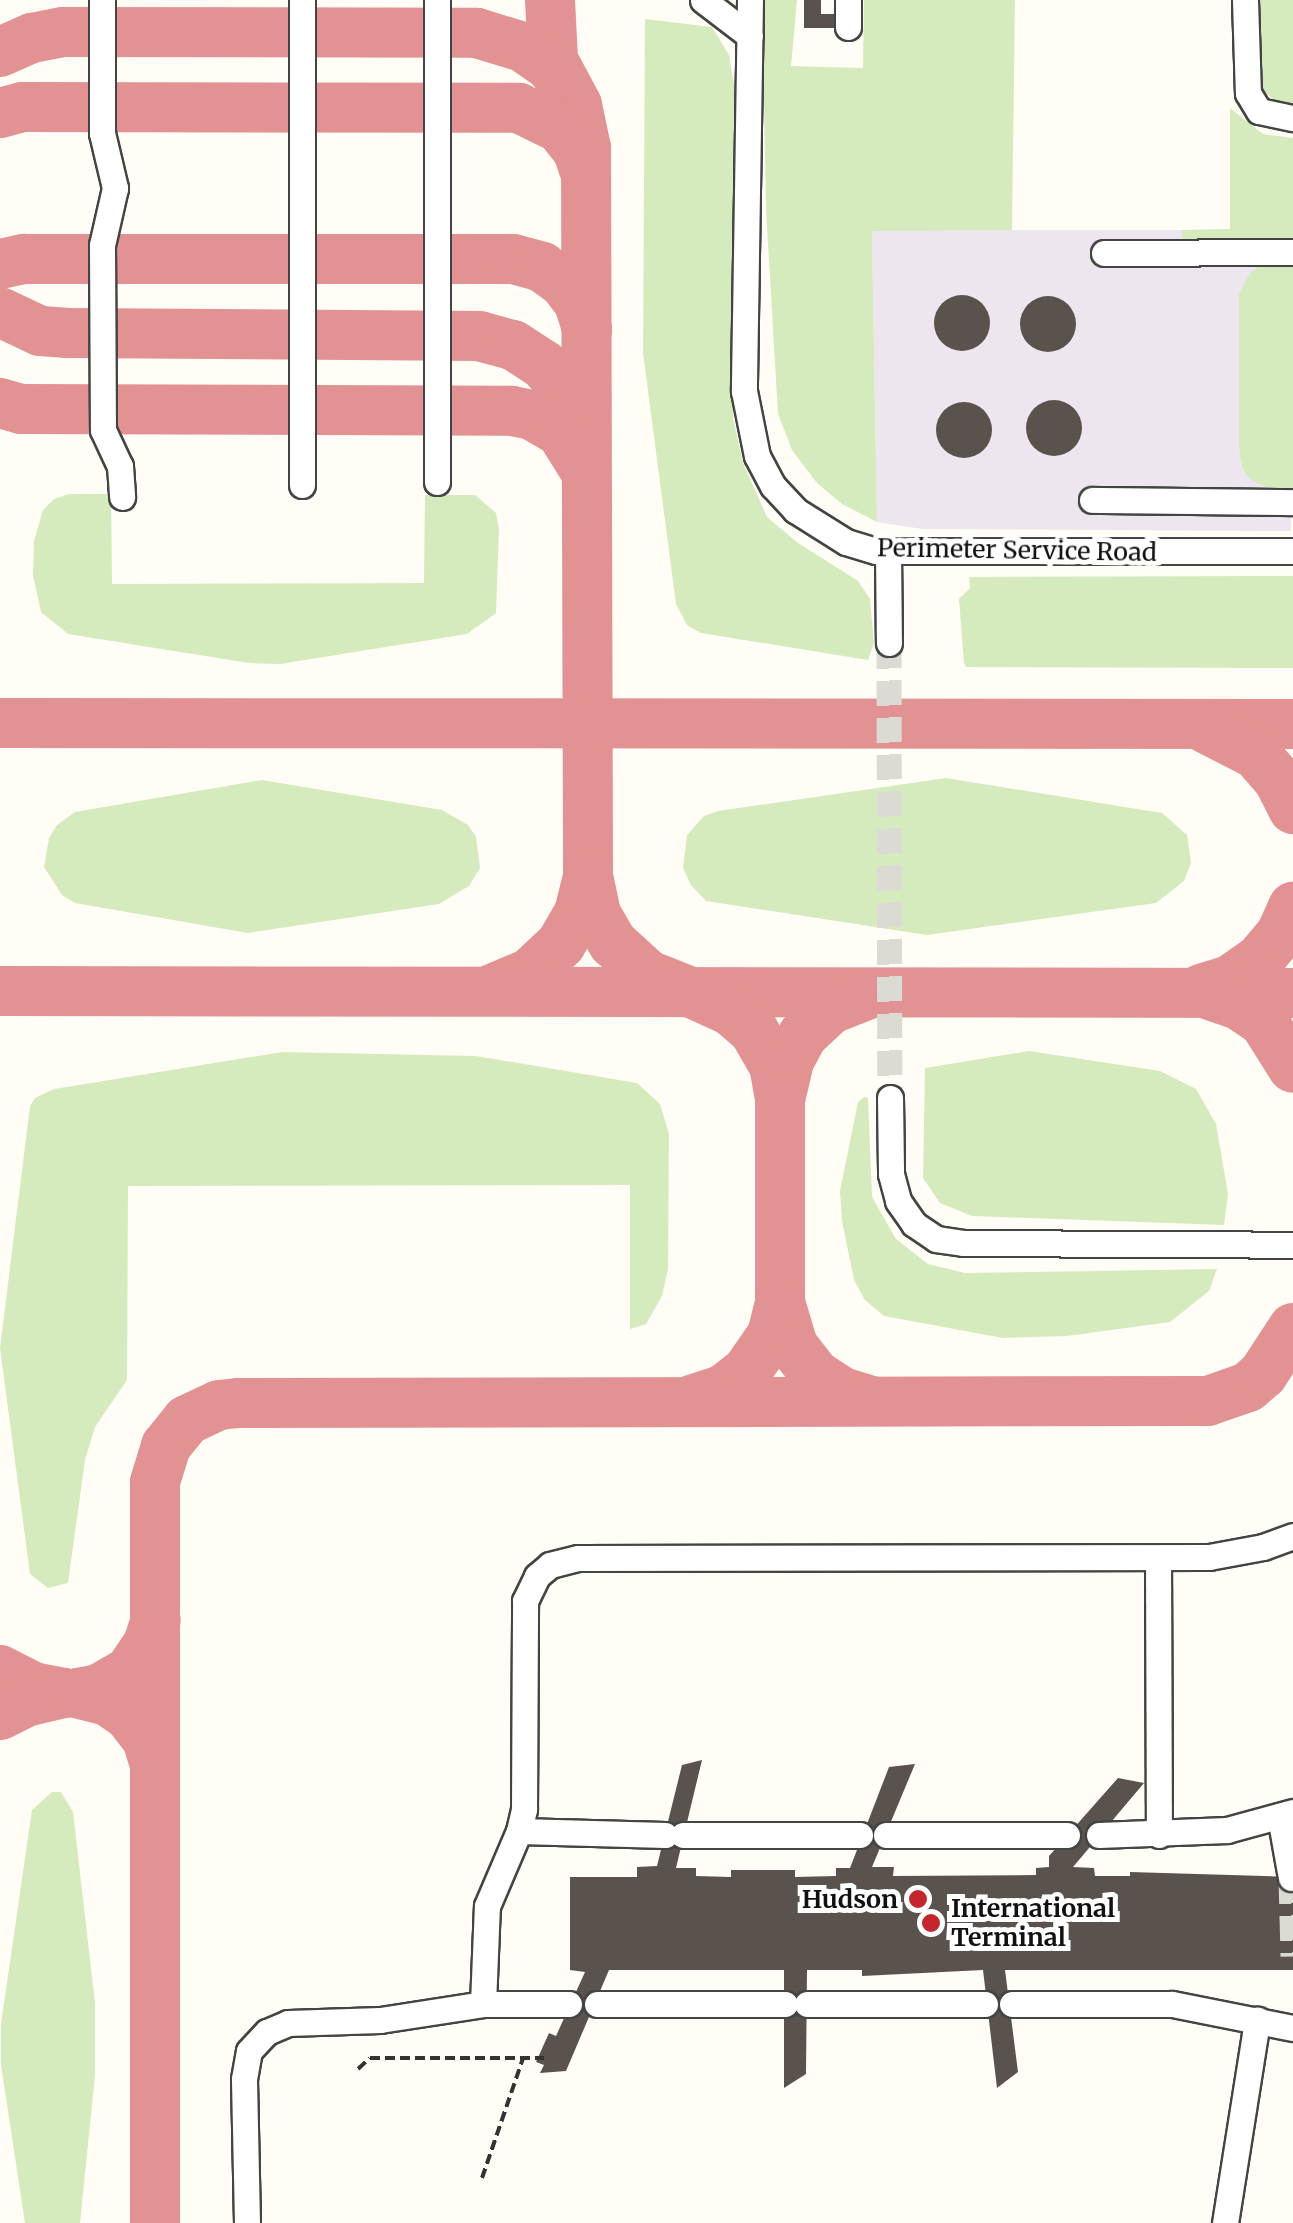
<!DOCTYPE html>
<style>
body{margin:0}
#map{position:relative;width:1293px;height:2223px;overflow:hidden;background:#fffdf5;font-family:Merriweather,serif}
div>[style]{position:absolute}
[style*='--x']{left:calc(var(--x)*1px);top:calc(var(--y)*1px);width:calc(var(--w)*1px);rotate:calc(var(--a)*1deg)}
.industrial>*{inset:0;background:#eee6ef}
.green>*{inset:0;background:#d5ebbd}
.taxiway>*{height:50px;margin:-25px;padding:0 25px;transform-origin:25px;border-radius:25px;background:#e29292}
.building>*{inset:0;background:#5a524d}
.round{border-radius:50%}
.minor-tunnel>*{height:25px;margin-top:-12.5px;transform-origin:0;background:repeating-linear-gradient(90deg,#dbdad3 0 25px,transparent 0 37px)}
.path>*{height:4px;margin-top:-2px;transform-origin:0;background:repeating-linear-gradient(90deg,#333 0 10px,transparent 0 15px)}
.roads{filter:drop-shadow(2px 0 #444) drop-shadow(-2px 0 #444) drop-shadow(0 2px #444) drop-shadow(0 -2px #444)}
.minor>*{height:25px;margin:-12.5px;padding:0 12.5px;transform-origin:12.5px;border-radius:12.5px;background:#fff}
.dots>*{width:28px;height:28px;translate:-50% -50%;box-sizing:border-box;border:5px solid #fff;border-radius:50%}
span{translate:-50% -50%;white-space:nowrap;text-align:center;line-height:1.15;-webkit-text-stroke:10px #fff;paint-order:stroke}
.street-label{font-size:25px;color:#111}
.poi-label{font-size:25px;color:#111;font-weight:700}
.right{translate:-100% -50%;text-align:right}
.left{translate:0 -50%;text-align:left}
</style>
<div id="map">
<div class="industrial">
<div style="clip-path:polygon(872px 230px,1292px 230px,1291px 531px,922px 529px,877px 522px)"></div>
</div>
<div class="green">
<div style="clip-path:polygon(762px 0,797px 0,791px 66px,863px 68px,864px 0,1015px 0,1012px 230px,872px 231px,877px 522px,842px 504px,817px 483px,792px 450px,778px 414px,766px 209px)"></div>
<div style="clip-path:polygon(1258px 0,1293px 0,1293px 104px,1274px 100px,1261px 88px)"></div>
<div style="clip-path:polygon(645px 19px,712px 27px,729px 55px,739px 115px,733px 418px,743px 463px,767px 517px,798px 543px,858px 581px,870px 599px,874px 643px,868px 660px,701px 633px,687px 625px,676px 604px,643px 353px)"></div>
<div style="clip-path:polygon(1230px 108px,1263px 134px,1293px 138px,1293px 242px,1182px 241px,1182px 230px,1230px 229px)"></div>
<div style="clip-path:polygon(1293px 261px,1293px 493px,1276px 492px,1250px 479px,1243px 470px,1239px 447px,1239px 294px,1250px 273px,1262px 264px)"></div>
<div style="clip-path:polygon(69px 494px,111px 494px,112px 584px,424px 583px,425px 495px,475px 495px,496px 513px,499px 529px,496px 613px,467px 634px,280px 664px,249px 663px,68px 634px,41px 612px,33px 575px,34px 541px,43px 510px,54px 499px)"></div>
<div style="clip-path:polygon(1293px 576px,1293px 668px,966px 667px,964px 663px,959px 599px,970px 588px,969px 577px)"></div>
<div style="clip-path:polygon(946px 778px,1162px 813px,1187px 835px,1191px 863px,1184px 881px,1156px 903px,927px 935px,706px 901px,691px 885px,683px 868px,687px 835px,704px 816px,718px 811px)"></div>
<div style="clip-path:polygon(262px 780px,442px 810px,468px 825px,476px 837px,480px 868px,469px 886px,439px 904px,248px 933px,75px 903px,62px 895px,44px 867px,49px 838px,57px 825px,75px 812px)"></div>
<div style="clip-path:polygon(1029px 1051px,1160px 1071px,1196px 1089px,1216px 1124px,1228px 1194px,1224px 1225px,972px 1216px,940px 1203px,923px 1178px,925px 1068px)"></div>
<div style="clip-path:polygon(283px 1052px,476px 1056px,637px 1083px,660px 1104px,669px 1134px,668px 1269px,662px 1296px,646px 1324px,630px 1329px,630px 1185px,128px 1186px,127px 1380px,95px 1427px,85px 1460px,68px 1583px,48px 1588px,30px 1574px,0 1348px,30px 1106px,35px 1098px,54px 1089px)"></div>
<div style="clip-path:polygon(864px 1097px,868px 1098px,872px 1197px,896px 1239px,928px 1264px,965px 1273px,1217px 1269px,1209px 1291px,1170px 1322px,1067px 1336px,1003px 1338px,884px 1316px,865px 1300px,854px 1280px,842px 1221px,840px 1191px,858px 1102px)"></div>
<div style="clip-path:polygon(52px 1792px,61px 1792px,73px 1812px,95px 2003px,95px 2075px,80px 2223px,25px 2223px,1px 2065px,1px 2024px,32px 1810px)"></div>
</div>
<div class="taxiway">
<div style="--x:550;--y:0;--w:60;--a:87.1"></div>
<div style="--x:553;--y:60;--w:51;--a:61.9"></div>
<div style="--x:577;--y:105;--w:44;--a:78.2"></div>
<div style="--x:586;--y:148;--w:728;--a:89.84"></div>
<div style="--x:0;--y:52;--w:35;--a:-24"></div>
<div style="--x:32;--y:38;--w:32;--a:-11"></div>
<div style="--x:63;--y:32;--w:414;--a:0.1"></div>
<div style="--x:477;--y:33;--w:48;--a:16.9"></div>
<div style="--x:523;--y:47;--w:32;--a:35"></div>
<div style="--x:549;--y:65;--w:28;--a:51"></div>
<div style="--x:0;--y:113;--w:23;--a:-15"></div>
<div style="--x:22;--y:107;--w:497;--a:0.1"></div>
<div style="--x:519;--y:108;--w:46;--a:26"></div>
<div style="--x:560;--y:128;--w:29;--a:52"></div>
<div style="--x:578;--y:151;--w:19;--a:72"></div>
<div style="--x:0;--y:264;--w:25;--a:-12"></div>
<div style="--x:24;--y:259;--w:489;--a:0"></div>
<div style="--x:513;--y:259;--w:30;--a:15"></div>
<div style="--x:542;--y:267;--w:27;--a:36"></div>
<div style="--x:564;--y:283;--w:25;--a:53"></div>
<div style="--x:579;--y:303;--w:28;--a:73"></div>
<div style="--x:0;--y:312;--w:44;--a:25.4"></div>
<div style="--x:40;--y:331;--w:26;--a:4"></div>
<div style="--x:66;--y:333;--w:413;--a:0.4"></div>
<div style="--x:479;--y:336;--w:35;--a:15"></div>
<div style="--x:513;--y:345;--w:37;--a:33"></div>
<div style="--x:544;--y:365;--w:43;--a:49.7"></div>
<div style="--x:572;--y:398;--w:35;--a:70"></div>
<div style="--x:0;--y:403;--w:22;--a:16"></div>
<div style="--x:21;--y:409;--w:491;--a:0.2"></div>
<div style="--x:512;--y:411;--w:20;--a:11"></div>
<div style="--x:532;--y:415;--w:34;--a:30"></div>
<div style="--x:561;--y:432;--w:44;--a:58.1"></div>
<div style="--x:0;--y:723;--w:1293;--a:0.04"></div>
<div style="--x:1205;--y:728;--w:57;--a:27"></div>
<div style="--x:1256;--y:754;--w:33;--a:49"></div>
<div style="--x:1278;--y:779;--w:34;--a:63"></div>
<div style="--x:492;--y:989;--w:41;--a:-22.8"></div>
<div style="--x:530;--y:973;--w:42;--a:-43.1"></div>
<div style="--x:561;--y:944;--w:36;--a:-60"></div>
<div style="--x:579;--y:913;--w:38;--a:-76"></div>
<div style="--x:588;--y:876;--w:39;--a:78"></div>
<div style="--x:596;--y:914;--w:34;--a:60"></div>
<div style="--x:613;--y:943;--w:47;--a:42.4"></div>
<div style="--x:648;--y:975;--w:41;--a:21.5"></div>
<div style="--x:1201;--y:989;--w:30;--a:-17"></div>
<div style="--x:1230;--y:980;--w:35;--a:-35"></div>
<div style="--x:1259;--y:960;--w:34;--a:-50"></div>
<div style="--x:1281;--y:934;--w:30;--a:-66"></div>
<div style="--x:0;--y:991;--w:1293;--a:0.09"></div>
<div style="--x:694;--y:994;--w:41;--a:24.7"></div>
<div style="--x:731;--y:1011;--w:30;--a:41"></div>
<div style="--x:754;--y:1031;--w:39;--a:60"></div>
<div style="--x:774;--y:1065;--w:36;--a:80"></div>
<div style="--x:780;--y:1100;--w:40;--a:-77"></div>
<div style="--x:789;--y:1061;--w:30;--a:-62"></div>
<div style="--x:803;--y:1035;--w:38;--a:-43"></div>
<div style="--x:831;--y:1009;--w:41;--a:-21.5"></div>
<div style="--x:1210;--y:995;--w:31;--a:19"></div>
<div style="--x:1239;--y:1005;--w:30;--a:34"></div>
<div style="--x:1264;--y:1022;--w:54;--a:57.8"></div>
<div style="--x:780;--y:1100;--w:202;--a:90"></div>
<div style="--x:691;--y:1400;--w:35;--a:-18"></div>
<div style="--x:724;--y:1389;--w:29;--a:-38"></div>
<div style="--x:747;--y:1371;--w:44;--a:-55.2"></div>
<div style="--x:772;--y:1335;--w:34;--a:-76"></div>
<div style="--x:780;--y:1302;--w:46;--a:73.5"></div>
<div style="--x:793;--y:1346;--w:37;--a:52"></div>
<div style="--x:816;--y:1375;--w:31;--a:33"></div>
<div style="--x:842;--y:1392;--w:28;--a:17"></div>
<div style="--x:0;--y:1670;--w:37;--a:27"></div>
<div style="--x:33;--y:1687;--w:32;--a:11"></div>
<div style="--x:64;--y:1693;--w:37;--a:167"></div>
<div style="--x:28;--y:1701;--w:31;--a:153"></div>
<div style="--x:155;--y:1765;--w:27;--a:-107"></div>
<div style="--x:147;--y:1739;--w:31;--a:-128"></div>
<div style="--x:128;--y:1715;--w:24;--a:-145"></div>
<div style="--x:108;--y:1701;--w:32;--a:-166"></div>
<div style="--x:77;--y:1693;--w:22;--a:-10"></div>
<div style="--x:99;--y:1689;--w:34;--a:-30"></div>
<div style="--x:129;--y:1672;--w:34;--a:-56"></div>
<div style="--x:148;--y:1644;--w:25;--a:-72"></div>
<div style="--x:155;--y:2223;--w:741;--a:-90"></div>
<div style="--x:155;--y:1482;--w:38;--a:-73"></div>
<div style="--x:166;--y:1446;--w:33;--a:-51"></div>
<div style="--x:187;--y:1420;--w:35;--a:-25"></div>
<div style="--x:219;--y:1405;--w:20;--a:-6"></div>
<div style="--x:239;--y:1403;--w:969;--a:-0.12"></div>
<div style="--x:1208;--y:1401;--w:42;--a:-19.3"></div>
<div style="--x:1248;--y:1387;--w:20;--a:-41"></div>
<div style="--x:1263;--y:1374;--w:55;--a:-56.9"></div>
</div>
<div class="building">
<div style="clip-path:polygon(804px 0,821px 0,821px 14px,836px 14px,836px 28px,804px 28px)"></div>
<div class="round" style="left:934px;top:295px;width:56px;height:56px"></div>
<div class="round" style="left:1020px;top:296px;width:56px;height:56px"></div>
<div class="round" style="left:1026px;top:400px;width:56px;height:56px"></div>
<div class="round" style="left:936px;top:402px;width:56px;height:56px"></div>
<div style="clip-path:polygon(702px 1760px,676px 1868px,696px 1868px,696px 1876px,731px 1877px,731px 1870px,795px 1870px,795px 1877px,836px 1876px,836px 1868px,850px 1868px,889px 1767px,915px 1764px,872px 1867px,894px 1867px,893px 1876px,1036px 1875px,1036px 1868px,1049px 1867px,1049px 1856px,1118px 1778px,1144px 1783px,1073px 1867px,1094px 1868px,1095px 1876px,1130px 1876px,1130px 1872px,1293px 1877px,1293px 1970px,1005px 1970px,1018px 2072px,997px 2088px,983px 1970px,862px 1976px,862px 1970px,807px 1970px,806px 2074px,784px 2088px,784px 1970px,609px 1970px,566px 2071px,540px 2073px,544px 2065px,536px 2062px,549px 2033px,556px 2036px,585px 1972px,570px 1970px,570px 1877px,637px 1877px,637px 1867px,657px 1866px,682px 1765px)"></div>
</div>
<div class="minor-tunnel">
<div style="--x:889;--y:643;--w:455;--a:89.9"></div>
<div style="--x:1291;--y:1878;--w:78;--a:88.5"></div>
</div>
<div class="path">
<div style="--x:358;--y:2069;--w:16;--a:-43"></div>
<div style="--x:370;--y:2058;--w:174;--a:0"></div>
<div style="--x:482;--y:2178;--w:127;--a:-71.1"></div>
</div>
<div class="roads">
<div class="minor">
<div style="--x:102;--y:0;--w:133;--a:90"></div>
<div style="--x:102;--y:133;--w:57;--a:76.7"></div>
<div style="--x:115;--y:188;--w:58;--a:102.8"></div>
<div style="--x:102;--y:245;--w:185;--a:89.7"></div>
<div style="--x:103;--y:430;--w:40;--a:65"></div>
<div style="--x:120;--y:466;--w:31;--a:86"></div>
<div style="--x:703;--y:0;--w:59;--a:37.5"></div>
<div style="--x:750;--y:0;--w:391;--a:90.9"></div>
<div style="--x:744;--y:391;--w:66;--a:78.7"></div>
<div style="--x:757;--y:456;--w:34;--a:62"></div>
<div style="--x:773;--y:486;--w:33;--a:47"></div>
<div style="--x:795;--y:510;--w:60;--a:32.1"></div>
<div style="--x:846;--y:542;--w:31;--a:17"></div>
<div style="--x:876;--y:551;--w:417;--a:0"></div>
<div style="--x:1245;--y:0;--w:93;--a:88.2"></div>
<div style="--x:1248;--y:93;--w:21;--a:59"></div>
<div style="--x:1259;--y:111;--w:35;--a:12"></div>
<div style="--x:848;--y:27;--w:27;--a:-90"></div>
<div style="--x:1104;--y:253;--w:189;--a:-0.3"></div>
<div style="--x:437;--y:482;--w:482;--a:-90"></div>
<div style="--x:302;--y:485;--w:485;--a:-90"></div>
<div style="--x:1092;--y:500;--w:201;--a:0.6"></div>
<div style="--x:888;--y:552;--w:91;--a:89.4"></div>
<div style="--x:890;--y:1098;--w:76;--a:89.2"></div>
<div style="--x:891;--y:1174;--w:28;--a:75"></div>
<div style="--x:898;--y:1201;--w:28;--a:55"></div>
<div style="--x:914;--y:1224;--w:27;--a:34"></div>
<div style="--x:936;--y:1239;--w:27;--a:8"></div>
<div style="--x:963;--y:1243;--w:330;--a:0.3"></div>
<div style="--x:1158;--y:1558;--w:277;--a:89.8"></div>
<div style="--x:1280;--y:1816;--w:63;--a:79.9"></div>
<div style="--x:519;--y:1831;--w:146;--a:1.6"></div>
<div style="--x:683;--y:1835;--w:177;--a:0"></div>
<div style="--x:886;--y:1835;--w:181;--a:0"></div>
<div style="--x:1099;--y:1835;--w:128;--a:-2.2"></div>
<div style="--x:1227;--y:1830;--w:68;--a:-15.3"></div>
<div style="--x:483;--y:2004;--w:98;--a:-87.7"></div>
<div style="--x:487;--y:1906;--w:82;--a:-66.9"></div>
<div style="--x:519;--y:1831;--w:23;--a:-77"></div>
<div style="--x:524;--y:1809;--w:208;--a:-89.7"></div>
<div style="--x:525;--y:1601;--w:28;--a:-64"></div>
<div style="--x:537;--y:1576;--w:17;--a:-40"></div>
<div style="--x:550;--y:1565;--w:29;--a:-14"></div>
<div style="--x:578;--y:1558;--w:631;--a:-0.09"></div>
<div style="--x:1209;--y:1557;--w:55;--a:-10.5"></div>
<div style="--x:1263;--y:1547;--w:32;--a:-20"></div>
<div style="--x:597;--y:2004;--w:188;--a:0"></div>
<div style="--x:807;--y:2004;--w:178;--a:0"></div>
<div style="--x:1012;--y:2004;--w:160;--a:0"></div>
<div style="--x:1172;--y:2004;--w:123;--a:11.2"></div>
<div style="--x:247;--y:2223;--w:144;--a:-91.2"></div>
<div style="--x:244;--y:2079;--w:28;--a:-80"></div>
<div style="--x:249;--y:2051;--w:26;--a:-47"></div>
<div style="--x:267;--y:2032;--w:23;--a:-23"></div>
<div style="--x:288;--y:2023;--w:92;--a:-1.9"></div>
<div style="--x:380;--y:2020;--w:104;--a:-8.8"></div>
<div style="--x:483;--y:2004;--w:86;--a:0"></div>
<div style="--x:1225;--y:2223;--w:206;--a:-81"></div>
</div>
</div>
<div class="dots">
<div style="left:918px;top:1899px;background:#c4262e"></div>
<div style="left:931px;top:1923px;background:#c4262e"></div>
</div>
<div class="street-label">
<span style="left:1017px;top:550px;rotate:1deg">Perimeter Service Road</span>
</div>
<div class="poi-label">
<span class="right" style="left:898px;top:1899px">Hudson</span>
<span class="left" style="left:951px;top:1923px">International<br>Terminal</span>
</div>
</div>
